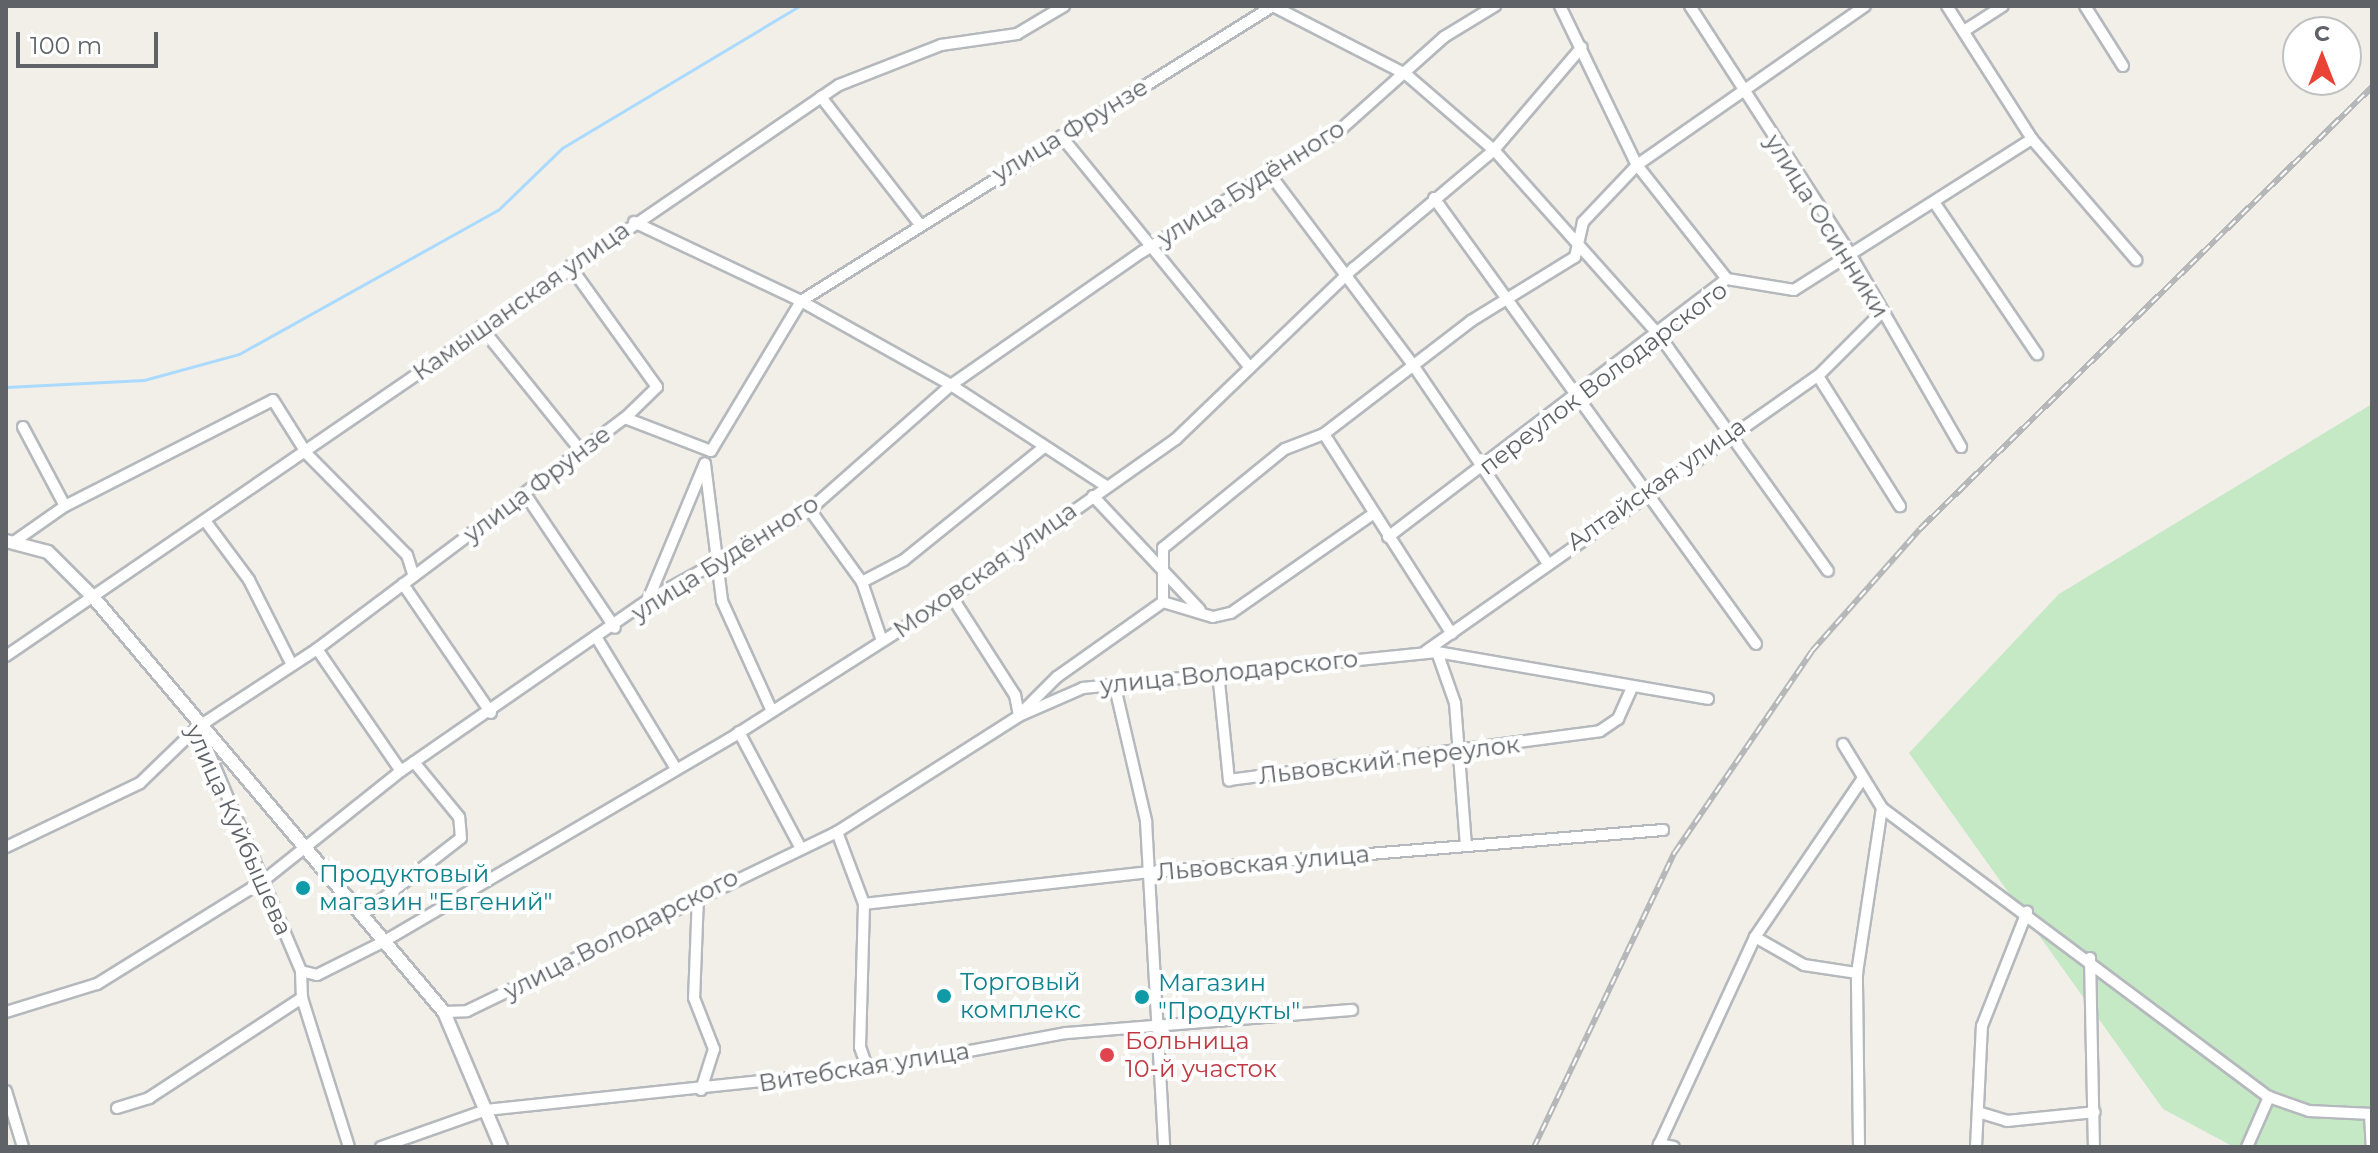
<!DOCTYPE html>
<meta charset="utf-8">
<style>
body{margin:0}
#map{position:relative;width:2378px;height:1153px;overflow:hidden;background:#f1efe8;font-family:Montserrat,sans-serif}
div>[style]{position:absolute}
[style*='--x']{left:calc(var(--x)*1px);top:calc(var(--y)*1px);width:calc(var(--w)*1px);rotate:calc(var(--a)*1deg)}
.green>*{inset:0;background:#c5e8c5}
.stream>*{height:3px;margin:-1.5px;padding:0 1.5px;transform-origin:1.5px;border-radius:1.5px;background:#aadaff}
.roads{filter:drop-shadow(2px 0 #b5b8bc) drop-shadow(-2px 0 #b5b8bc) drop-shadow(0 2px #b5b8bc) drop-shadow(0 -2px #b5b8bc)}
.minor>*{height:10px;margin:-5px;padding:0 5px;transform-origin:5px;border-radius:5px;background:#fff}
.tertiary>*{height:12px;margin:-6px;padding:0 6px;transform-origin:6px;border-radius:6px;background:#fff}
.rail>*{height:6px;margin-top:-3px;transform-origin:0;background:repeating-linear-gradient(90deg,#fff 0 9px,#b6b7b8 0 18px);box-sizing:border-box;border-block:2px solid #b6b7b8}
.dots>*{width:22px;height:22px;translate:-50% -50%;box-sizing:border-box;border:4px solid #fff;border-radius:50%}
span{translate:-50% -50%;white-space:nowrap;text-align:center;line-height:1.15;-webkit-text-stroke:8px #fff;paint-order:stroke}
.street-label{font-size:24px;color:#5f6368}
.culture-label{font-size:24px;color:#0d838f}
.left{translate:0 -50%;text-align:left}
.health-label{font-size:24px;color:#be3a42}
.frame{position:absolute;inset:0;border:8px solid #5f6368;pointer-events:none}
.north{position:absolute;left:2282px;top:16px;width:80px;height:80px;box-sizing:border-box;background:#fff;border:2px solid #bfc1c3;border-radius:50%;rotate:0deg;font-size:22px;font-weight:700;line-height:32px;text-align:center;color:#5f6368}
.north::after{content:'';display:block;margin:auto;width:28px;height:36px;background:#ea4335;clip-path:polygon(50% 0,100% 100%,50% 72%,0 100%)}
.scale{position:absolute;left:16px;top:32px;width:142px;height:36px;box-sizing:border-box;border:4px solid #5f6368;border-top:0;padding-left:10px;font-size:24px;line-height:28px;white-space:nowrap;color:#5f6368;-webkit-text-stroke:6px #fff;paint-order:stroke}
</style>
<div id="map">
<div class="green">
<div style="clip-path:polygon(2372px 404px,2372px 1147px,2234px 1147px,2163px 1109px,1909px 753px,2059px 594px)"></div>
</div>
<div class="stream">
<div style="--x:6;--y:387;--w:138;--a:-2.9"></div>
<div style="--x:144;--y:380;--w:98;--a:-15.3"></div>
<div style="--x:239;--y:354;--w:296;--a:-29.1"></div>
<div style="--x:498;--y:210;--w:89;--a:-44.1"></div>
<div style="--x:562;--y:148;--w:276;--a:-30.9"></div>
</div>
<div class="roads">
<div class="minor">
<div style="--x:1273;--y:6;--w:151;--a:27.2"></div>
<div style="--x:1407;--y:75;--w:115;--a:40.8"></div>
<div style="--x:1494;--y:150;--w:248;--a:48.3"></div>
<div style="--x:1659;--y:335;--w:290;--a:54.4"></div>
<div style="--x:1560;--y:6;--w:177;--a:64.2"></div>
<div style="--x:1637;--y:165;--w:145;--a:51.7"></div>
<div style="--x:1690;--y:6;--w:293;--a:57.1"></div>
<div style="--x:1849;--y:252;--w:225;--a:60.1"></div>
<div style="--x:1947;--y:6;--w:158;--a:57.4"></div>
<div style="--x:2032;--y:139;--w:160;--a:49.3"></div>
<div style="--x:2085;--y:6;--w:71;--a:57.7"></div>
<div style="--x:1964;--y:31;--w:46;--a:-32.7"></div>
<div style="--x:821;--y:97;--w:158;--a:52.2"></div>
<div style="--x:1061;--y:136;--w:299;--a:50.8"></div>
<div style="--x:1269;--y:173;--w:240;--a:53.1"></div>
<div style="--x:1413;--y:365;--w:237;--a:55.8"></div>
<div style="--x:1434;--y:198;--w:550;--a:54.17"></div>
<div style="--x:1934;--y:202;--w:184;--a:55.9"></div>
<div style="--x:634;--y:222;--w:185;--a:25.3"></div>
<div style="--x:801;--y:301;--w:172;--a:29.2"></div>
<div style="--x:951;--y:385;--w:185;--a:33.1"></div>
<div style="--x:570;--y:266;--w:149;--a:54.3"></div>
<div style="--x:657;--y:387;--w:45;--a:135.9"></div>
<div style="--x:481;--y:327;--w:161;--a:51.1"></div>
<div style="--x:1818;--y:376;--w:154;--a:57.8"></div>
<div style="--x:23;--y:427;--w:89;--a:62"></div>
<div style="--x:1324;--y:434;--w:237;--a:57.4"></div>
<div style="--x:705;--y:464;--w:138;--a:82.9"></div>
<div style="--x:722;--y:601;--w:121;--a:65.6"></div>
<div style="--x:525;--y:494;--w:161;--a:56.1"></div>
<div style="--x:1093;--y:496;--w:156;--a:46.8"></div>
<div style="--x:810;--y:510;--w:89;--a:54.2"></div>
<div style="--x:862;--y:582;--w:62;--a:71.3"></div>
<div style="--x:206;--y:522;--w:72;--a:53.4"></div>
<div style="--x:249;--y:580;--w:95;--a:63.2"></div>
<div style="--x:1388;--y:537;--w:426;--a:-37.3"></div>
<div style="--x:1727;--y:279;--w:68;--a:9.3"></div>
<div style="--x:1794;--y:290;--w:282;--a:-32.4"></div>
<div style="--x:15;--y:541;--w:61;--a:-35"></div>
<div style="--x:65;--y:506;--w:233;--a:-27"></div>
<div style="--x:273;--y:400;--w:64;--a:57.8"></div>
<div style="--x:307;--y:454;--w:142;--a:45.3"></div>
<div style="--x:407;--y:555;--w:22;--a:72"></div>
<div style="--x:862;--y:582;--w:47;--a:-27.6"></div>
<div style="--x:904;--y:560;--w:180;--a:-38.9"></div>
<div style="--x:403;--y:584;--w:156;--a:55.7"></div>
<div style="--x:952;--y:597;--w:117;--a:57.3"></div>
<div style="--x:1015;--y:695;--w:21;--a:79"></div>
<div style="--x:648;--y:600;--w:148;--a:-67.4"></div>
<div style="--x:1163;--y:602;--w:52;--a:16.7"></div>
<div style="--x:1213;--y:617;--w:18;--a:-13"></div>
<div style="--x:1231;--y:613;--w:173;--a:-34.9"></div>
<div style="--x:598;--y:640;--w:151;--a:58.8"></div>
<div style="--x:317;--y:649;--w:148;--a:55.5"></div>
<div style="--x:1426;--y:651;--w:479;--a:-35.1"></div>
<div style="--x:1818;--y:376;--w:91;--a:-45"></div>
<div style="--x:1437;--y:652;--w:54;--a:70.6"></div>
<div style="--x:1455;--y:703;--w:143;--a:85.6"></div>
<div style="--x:6;--y:656;--w:1010;--a:-34.43"></div>
<div style="--x:839;--y:85;--w:110;--a:-21.4"></div>
<div style="--x:941;--y:45;--w:77;--a:-8.2"></div>
<div style="--x:1017;--y:34;--w:55;--a:-30.8"></div>
<div style="--x:1218;--y:672;--w:109;--a:84.2"></div>
<div style="--x:1229;--y:780;--w:374;--a:-7.5"></div>
<div style="--x:1600;--y:731;--w:22;--a:-34"></div>
<div style="--x:1618;--y:719;--w:34;--a:-66"></div>
<div style="--x:1114;--y:683;--w:142;--a:76.9"></div>
<div style="--x:1146;--y:821;--w:326;--a:86.8"></div>
<div style="--x:1023;--y:711;--w:48;--a:-45"></div>
<div style="--x:1057;--y:677;--w:130;--a:-35.3"></div>
<div style="--x:1163;--y:602;--w:54;--a:-90"></div>
<div style="--x:1163;--y:548;--w:157;--a:-39.1"></div>
<div style="--x:1285;--y:449;--w:42;--a:-21"></div>
<div style="--x:1324;--y:434;--w:185;--a:-37.5"></div>
<div style="--x:1471;--y:321;--w:122;--a:-31.6"></div>
<div style="--x:1575;--y:257;--w:36;--a:-77"></div>
<div style="--x:1583;--y:222;--w:79;--a:-46.5"></div>
<div style="--x:1637;--y:165;--w:278;--a:-34.9"></div>
<div style="--x:198;--y:727;--w:265;--a:67.1"></div>
<div style="--x:301;--y:971;--w:27;--a:88"></div>
<div style="--x:302;--y:998;--w:156;--a:72.5"></div>
<div style="--x:739;--y:732;--w:128;--a:62"></div>
<div style="--x:1843;--y:744;--w:75;--a:58.6"></div>
<div style="--x:1882;--y:808;--w:483;--a:36.8"></div>
<div style="--x:2269;--y:1097;--w:42;--a:19.3"></div>
<div style="--x:2309;--y:1111;--w:63;--a:2.7"></div>
<div style="--x:837;--y:832;--w:77;--a:69.4"></div>
<div style="--x:864;--y:904;--w:143;--a:91.6"></div>
<div style="--x:860;--y:1047;--w:24;--a:71"></div>
<div style="--x:6;--y:847;--w:148;--a:-25.5"></div>
<div style="--x:140;--y:783;--w:81;--a:-44"></div>
<div style="--x:198;--y:727;--w:142;--a:-33.2"></div>
<div style="--x:317;--y:649;--w:385;--a:-36.9"></div>
<div style="--x:625;--y:418;--w:92;--a:21"></div>
<div style="--x:711;--y:451;--w:175;--a:-59"></div>
<div style="--x:801;--y:301;--w:557;--a:-32.01"></div>
<div style="--x:698;--y:896;--w:102;--a:92.2"></div>
<div style="--x:694;--y:998;--w:55;--a:68.6"></div>
<div style="--x:714;--y:1049;--w:43;--a:107.6"></div>
<div style="--x:864;--y:904;--w:287;--a:-6.4"></div>
<div style="--x:1149;--y:872;--w:516;--a:-4.67"></div>
<div style="--x:362;--y:915;--w:125;--a:-37.9"></div>
<div style="--x:461;--y:838;--w:21;--a:-95"></div>
<div style="--x:459;--y:817;--w:71;--a:-129.3"></div>
<div style="--x:1755;--y:937;--w:56;--a:29.7"></div>
<div style="--x:1804;--y:965;--w:54;--a:8.6"></div>
<div style="--x:2090;--y:958;--w:189;--a:88.8"></div>
<div style="--x:301;--y:971;--w:16;--a:14"></div>
<div style="--x:317;--y:975;--w:74;--a:-26.6"></div>
<div style="--x:383;--y:942;--w:411;--a:-30.4"></div>
<div style="--x:737;--y:734;--w:255;--a:-32.5"></div>
<div style="--x:952;--y:597;--w:274;--a:-35.2"></div>
<div style="--x:1176;--y:439;--w:247;--a:-43.9"></div>
<div style="--x:1354;--y:268;--w:183;--a:-40.1"></div>
<div style="--x:1494;--y:150;--w:135;--a:-49.5"></div>
<div style="--x:6;--y:1012;--w:95;--a:-17.1"></div>
<div style="--x:97;--y:984;--w:195;--a:-31.8"></div>
<div style="--x:263;--y:881;--w:176;--a:-38.6"></div>
<div style="--x:401;--y:771;--w:300;--a:-34.7"></div>
<div style="--x:648;--y:600;--w:180;--a:-28.8"></div>
<div style="--x:806;--y:513;--w:193;--a:-41.4"></div>
<div style="--x:951;--y:385;--w:233;--a:-34.9"></div>
<div style="--x:1142;--y:252;--w:233;--a:-31.6"></div>
<div style="--x:1340;--y:130;--w:140;--a:-41.8"></div>
<div style="--x:1444;--y:37;--w:60;--a:-31.3"></div>
<div style="--x:444;--y:1012;--w:23;--a:-2"></div>
<div style="--x:467;--y:1011;--w:411;--a:-25.8"></div>
<div style="--x:837;--y:832;--w:216;--a:-32.5"></div>
<div style="--x:1019;--y:716;--w:70;--a:-23.6"></div>
<div style="--x:1083;--y:688;--w:356;--a:-5.8"></div>
<div style="--x:1437;--y:652;--w:275;--a:9.8"></div>
<div style="--x:6;--y:1091;--w:59;--a:73.1"></div>
<div style="--x:117;--y:1108;--w:34;--a:-17"></div>
<div style="--x:149;--y:1098;--w:183;--a:-33.2"></div>
<div style="--x:1978;--y:1112;--w:30;--a:17"></div>
<div style="--x:2007;--y:1121;--w:88;--a:-5.8"></div>
<div style="--x:2370;--y:1114;--w:33;--a:87"></div>
<div style="--x:1659;--y:1144;--w:15;--a:11"></div>
<div style="--x:381;--y:1147;--w:111;--a:-19.4"></div>
<div style="--x:486;--y:1110;--w:384;--a:-6"></div>
<div style="--x:868;--y:1070;--w:201;--a:-10.6"></div>
<div style="--x:1066;--y:1033;--w:287;--a:-4.6"></div>
<div style="--x:1658;--y:1147;--w:231;--a:-65.2"></div>
<div style="--x:1755;--y:937;--w:189;--a:-55.8"></div>
<div style="--x:1859;--y:1147;--w:174;--a:-90.7"></div>
<div style="--x:1857;--y:973;--w:167;--a:-81.4"></div>
<div style="--x:1976;--y:1147;--w:121;--a:-87.2"></div>
<div style="--x:1982;--y:1026;--w:123;--a:-68.5"></div>
<div style="--x:2247;--y:1147;--w:55;--a:-66.3"></div>
</div>
<div class="tertiary">
<div style="--x:6;--y:541;--w:43;--a:14.7"></div>
<div style="--x:48;--y:552;--w:65;--a:45"></div>
<div style="--x:94;--y:598;--w:542;--a:49.79"></div>
<div style="--x:444;--y:1012;--w:147;--a:67.1"></div>
</div>
</div>
<div class="rail">
<div style="--x:1534;--y:1147;--w:327;--a:-64.5"></div>
<div style="--x:1675;--y:852;--w:243;--a:-55.7"></div>
<div style="--x:1812;--y:651;--w:163;--a:-48.5"></div>
<div style="--x:1920;--y:529;--w:632;--a:-44.36"></div>
</div>
<div class="dots">
<div style="left:303px;top:888px;background:#0f9aa8"></div>
<div style="left:944px;top:996px;background:#0f9aa8"></div>
<div style="left:1142px;top:997px;background:#0f9aa8"></div>
<div style="left:1107px;top:1055px;background:#e0444e"></div>
</div>
<div class="street-label">
<span style="left:1070px;top:130px;rotate:-31deg">улица Фрунзе</span>
<span style="left:1251px;top:183px;rotate:-32deg">улица Будённого</span>
<span style="left:1827px;top:226px;rotate:58deg">улица Осинники</span>
<span style="left:521px;top:301px;rotate:-35deg">Камышанская улица</span>
<span style="left:1603px;top:378px;rotate:-37deg">переулок Володарского</span>
<span style="left:537px;top:484px;rotate:-37deg">улица Фрунзе</span>
<span style="left:1656px;top:484px;rotate:-35deg">Алтайская улица</span>
<span style="left:725px;top:558px;rotate:-32deg">улица Будённого</span>
<span style="left:985px;top:570px;rotate:-35deg">Моховская улица</span>
<span style="left:1229px;top:672px;rotate:-6deg">улица Володарского</span>
<span style="left:1389px;top:760px;rotate:-7deg">Львовский переулок</span>
<span style="left:239px;top:830px;rotate:66deg">улица Куйбышева</span>
<span style="left:1263px;top:863px;rotate:-5deg">Львовская улица</span>
<span style="left:621px;top:934px;rotate:-27deg">улица Володарского</span>
<span style="left:864px;top:1067px;rotate:-9deg">Витебская улица</span>
</div>
<div class="culture-label">
<span class="left" style="left:319px;top:888px">Продуктовый<br>магазин "Евгений"</span>
<span class="left" style="left:960px;top:996px">Торговый<br>комплекс</span>
<span class="left" style="left:1158px;top:997px">Магазин<br>"Продукты"</span>
</div>
<div class="health-label">
<span class="left" style="left:1125px;top:1055px">Больница<br>10-й участок</span>
</div>
<div class="frame"></div>
<div class="north">С</div>
<div class="scale">100 m</div>
</div>
